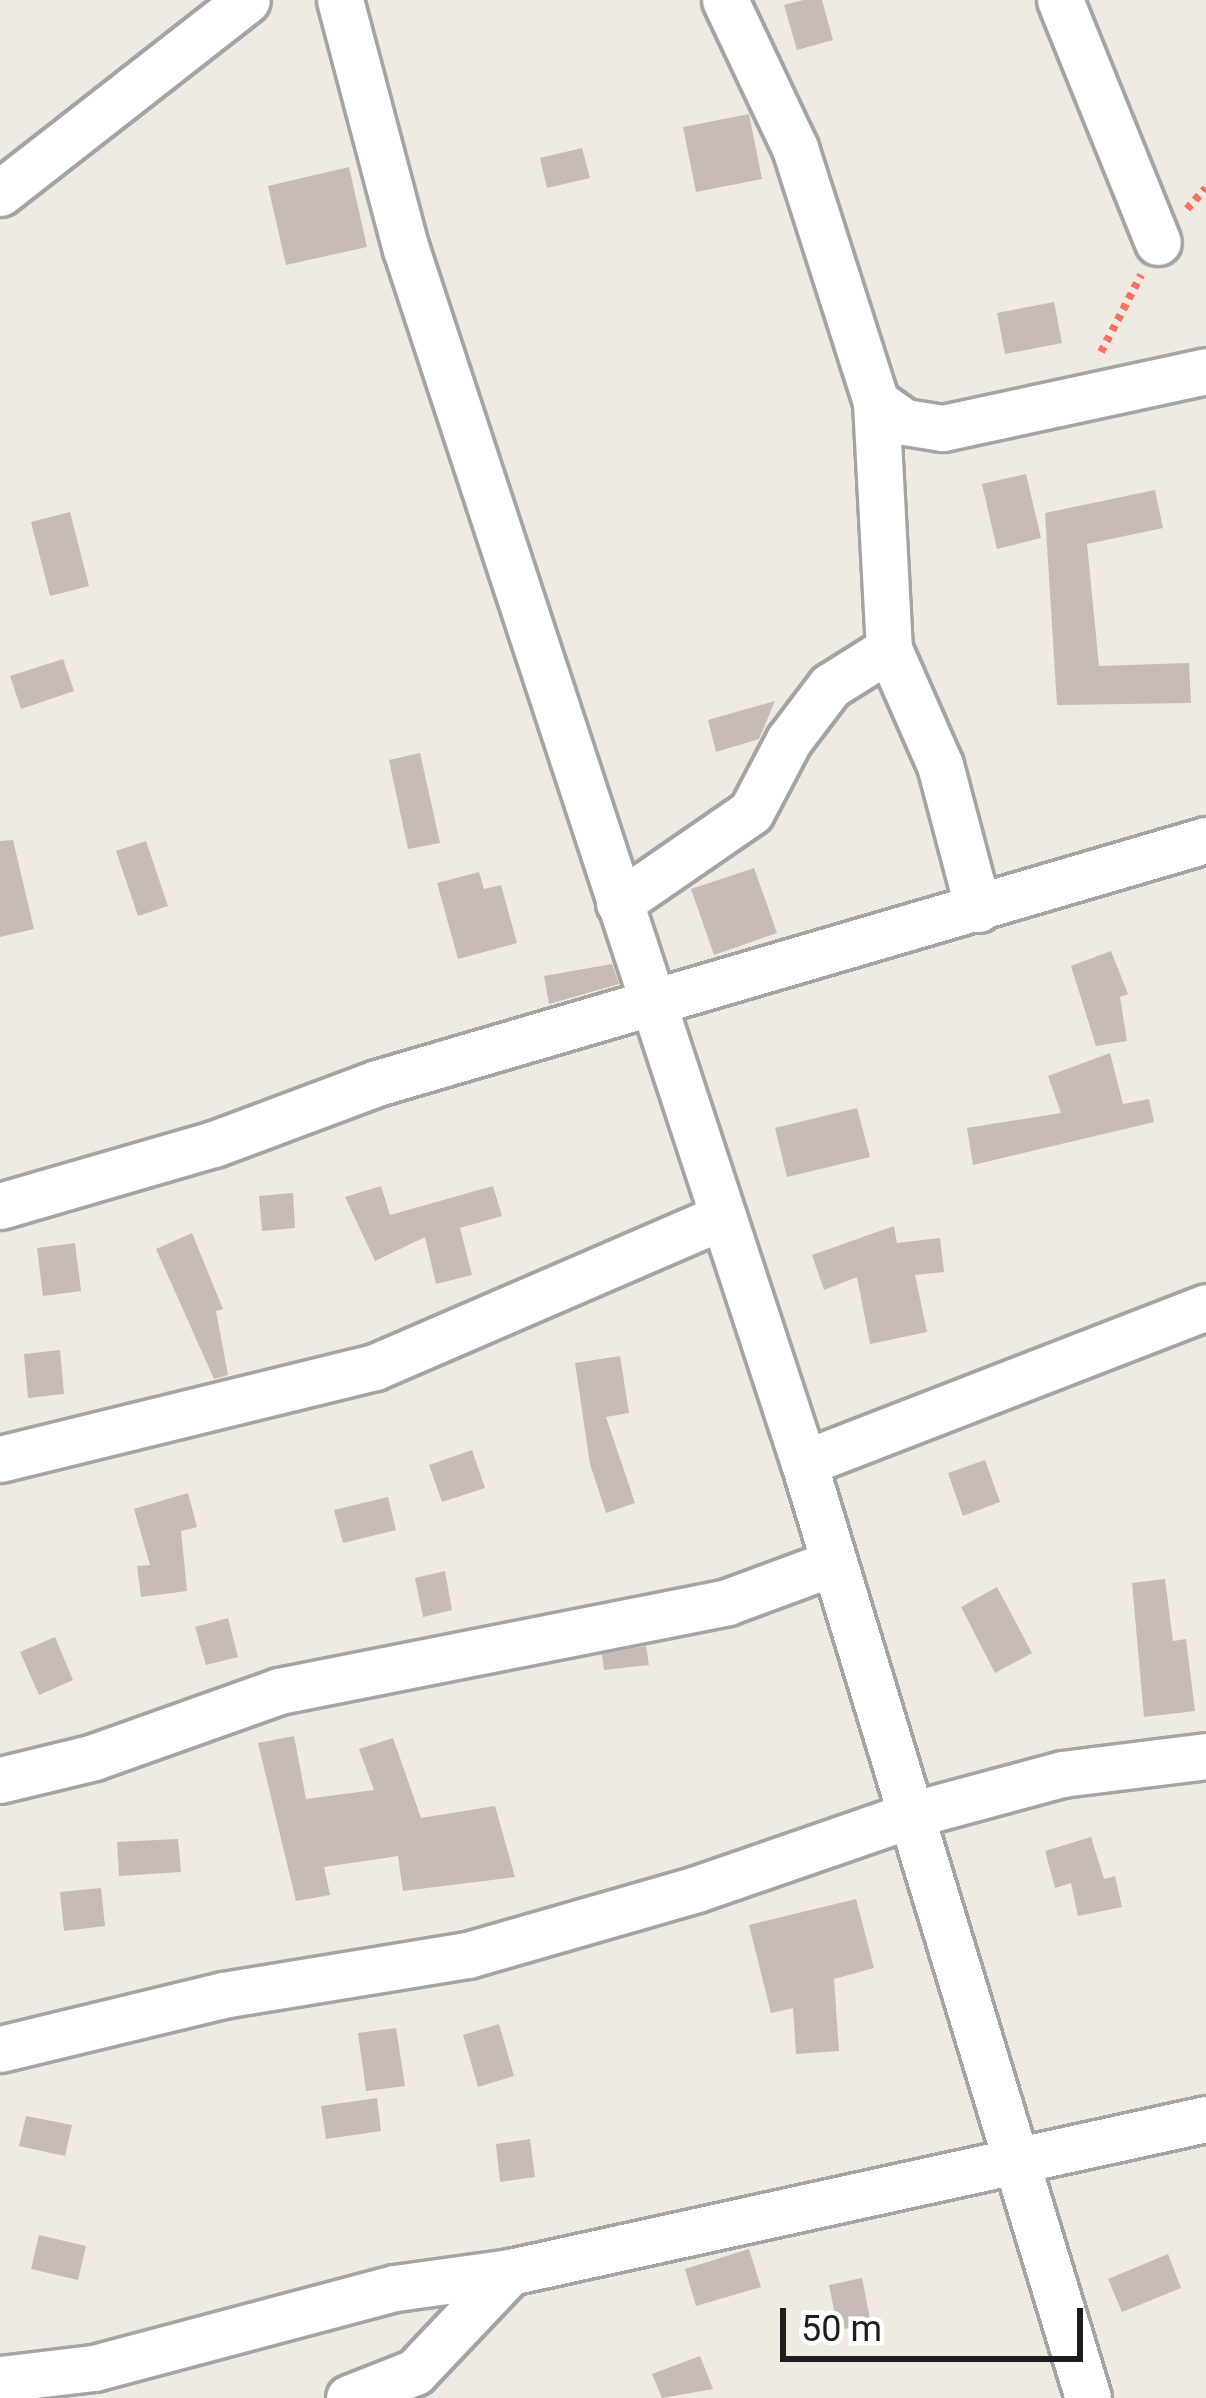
<!DOCTYPE html>
<style>
body{margin:0}
#map{position:relative;width:1206px;height:2398px;overflow:hidden;background:#efeae2;font-family:Roboto,sans-serif}
div>[style]{position:absolute}
[style*='--x']{left:calc(var(--x)*1px);top:calc(var(--y)*1px);width:calc(var(--w)*1px);rotate:calc(var(--a)*1deg)}
.building>*{inset:0;background:#c7bcb5}
.path>*{height:8px;margin-top:-4px;transform-origin:0;background:repeating-linear-gradient(90deg,#ff7063 0 6px,transparent 0 12px)}
.roads{filter:drop-shadow(3px 0 #a4a4a4) drop-shadow(-3px 0 #a4a4a4) drop-shadow(0 3px #a4a4a4) drop-shadow(0 -3px #a4a4a4)}
.minor>*{height:45px;margin:-22.5px;padding:0 22.5px;transform-origin:22.5px;border-radius:22.5px;background:#fff}
span{translate:-50% -50%;white-space:nowrap;text-align:center;line-height:1.15;-webkit-text-stroke:10px #fff;paint-order:stroke}
.scale{position:absolute;left:780px;top:2308px;width:303px;height:54px;box-sizing:border-box;border:6px solid #1d1d1d;border-top:0;padding-left:15px;font-size:36px;line-height:42px;white-space:nowrap;color:#1d1d1d;-webkit-text-stroke:9px #fff;paint-order:stroke}
</style>
<div id="map">
<div class="building">
<div style="clip-path:polygon(803px 0,822px 0,833px 40px,797px 50px,784px 5px)"></div>
<div style="clip-path:polygon(749px 114px,762px 179px,696px 192px,683px 127px)"></div>
<div style="clip-path:polygon(582px 148px,590px 178px,547px 188px,540px 158px)"></div>
<div style="clip-path:polygon(349px 167px,367px 247px,286px 265px,268px 186px)"></div>
<div style="clip-path:polygon(1054px 302px,1062px 343px,1005px 354px,997px 313px)"></div>
<div style="clip-path:polygon(1026px 474px,1041px 538px,997px 549px,982px 484px)"></div>
<div style="clip-path:polygon(1155px 490px,1163px 528px,1087px 544px,1099px 666px,1189px 663px,1191px 703px,1057px 705px,1045px 513px)"></div>
<div style="clip-path:polygon(70px 512px,89px 586px,50px 596px,31px 522px)"></div>
<div style="clip-path:polygon(63px 659px,74px 691px,21px 709px,10px 676px)"></div>
<div style="clip-path:polygon(775px 701px,759px 739px,716px 752px,708px 720px)"></div>
<div style="clip-path:polygon(420px 753px,440px 843px,408px 849px,389px 760px)"></div>
<div style="clip-path:polygon(13px 840px,34px 929px,0 937px,0 841px)"></div>
<div style="clip-path:polygon(146px 841px,168px 906px,138px 916px,116px 851px)"></div>
<div style="clip-path:polygon(754px 868px,777px 933px,714px 955px,691px 889px)"></div>
<div style="clip-path:polygon(479px 872px,484px 889px,501px 885px,517px 943px,458px 959px,437px 883px)"></div>
<div style="clip-path:polygon(1111px 951px,1128px 994px,1120px 997px,1127px 1041px,1096px 1046px,1071px 966px)"></div>
<div style="clip-path:polygon(612px 964px,619px 984px,549px 1004px,544px 976px)"></div>
<div style="clip-path:polygon(1110px 1053px,1123px 1104px,1149px 1099px,1154px 1122px,973px 1165px,967px 1128px,1061px 1113px,1048px 1076px)"></div>
<div style="clip-path:polygon(857px 1108px,870px 1157px,787px 1177px,775px 1128px)"></div>
<div style="clip-path:polygon(381px 1186px,390px 1215px,493px 1186px,502px 1216px,460px 1228px,472px 1275px,436px 1284px,425px 1237px,375px 1261px,345px 1197px)"></div>
<div style="clip-path:polygon(293px 1193px,295px 1228px,262px 1231px,259px 1196px)"></div>
<div style="clip-path:polygon(894px 1226px,897px 1243px,940px 1238px,944px 1272px,915px 1275px,927px 1332px,870px 1344px,857px 1277px,824px 1290px,812px 1255px)"></div>
<div style="clip-path:polygon(192px 1233px,223px 1309px,216px 1311px,228px 1375px,214px 1379px,156px 1249px)"></div>
<div style="clip-path:polygon(75px 1243px,81px 1291px,43px 1296px,37px 1248px)"></div>
<div style="clip-path:polygon(60px 1350px,64px 1394px,28px 1398px,24px 1354px)"></div>
<div style="clip-path:polygon(620px 1356px,629px 1413px,606px 1417px,635px 1503px,606px 1513px,590px 1464px,575px 1363px)"></div>
<div style="clip-path:polygon(472px 1450px,485px 1488px,442px 1502px,429px 1465px)"></div>
<div style="clip-path:polygon(985px 1460px,1000px 1502px,963px 1516px,948px 1473px)"></div>
<div style="clip-path:polygon(188px 1493px,197px 1527px,181px 1531px,187px 1591px,141px 1597px,137px 1566px,150px 1565px,134px 1509px)"></div>
<div style="clip-path:polygon(388px 1497px,396px 1530px,343px 1543px,334px 1510px)"></div>
<div style="clip-path:polygon(445px 1571px,452px 1610px,423px 1617px,415px 1578px)"></div>
<div style="clip-path:polygon(1165px 1579px,1173px 1641px,1186px 1639px,1195px 1711px,1144px 1717px,1132px 1583px)"></div>
<div style="clip-path:polygon(997px 1587px,1032px 1653px,995px 1673px,961px 1607px)"></div>
<div style="clip-path:polygon(228px 1618px,238px 1657px,206px 1665px,195px 1627px)"></div>
<div style="clip-path:polygon(55px 1637px,73px 1680px,39px 1695px,20px 1652px)"></div>
<div style="clip-path:polygon(646px 1646px,649px 1665px,604px 1670px,602px 1654px)"></div>
<div style="clip-path:polygon(294px 1736px,306px 1799px,374px 1790px,359px 1749px,393px 1738px,421px 1818px,495px 1806px,515px 1877px,403px 1891px,398px 1856px,324px 1867px,330px 1895px,296px 1901px,258px 1743px)"></div>
<div style="clip-path:polygon(1091px 1837px,1104px 1879px,1115px 1876px,1122px 1907px,1078px 1916px,1071px 1883px,1055px 1888px,1045px 1851px)"></div>
<div style="clip-path:polygon(178px 1839px,181px 1872px,119px 1876px,117px 1842px)"></div>
<div style="clip-path:polygon(101px 1888px,105px 1926px,64px 1931px,60px 1892px)"></div>
<div style="clip-path:polygon(856px 1899px,874px 1968px,834px 1979px,839px 2051px,796px 2054px,793px 2008px,771px 2013px,749px 1925px)"></div>
<div style="clip-path:polygon(499px 2024px,514px 2076px,478px 2087px,463px 2035px)"></div>
<div style="clip-path:polygon(396px 2028px,405px 2086px,366px 2091px,358px 2033px)"></div>
<div style="clip-path:polygon(377px 2098px,381px 2131px,326px 2139px,321px 2106px)"></div>
<div style="clip-path:polygon(26px 2116px,72px 2125px,65px 2156px,19px 2146px)"></div>
<div style="clip-path:polygon(530px 2139px,535px 2177px,500px 2182px,496px 2144px)"></div>
<div style="clip-path:polygon(39px 2235px,86px 2246px,78px 2280px,31px 2269px)"></div>
<div style="clip-path:polygon(749px 2249px,761px 2287px,696px 2306px,685px 2269px)"></div>
<div style="clip-path:polygon(1168px 2254px,1181px 2288px,1122px 2312px,1108px 2279px)"></div>
<div style="clip-path:polygon(862px 2278px,871px 2324px,838px 2330px,829px 2285px)"></div>
<div style="clip-path:polygon(700px 2356px,713px 2389px,662px 2398px,652px 2374px)"></div>
</div>
<div class="path">
<div style="--x:1187;--y:209;--w:28;--a:-48"></div>
<div style="--x:1101;--y:352;--w:87;--a:-62.5"></div>
</div>
<div class="roads">
<div class="minor">
<div style="--x:340;--y:0;--w:258;--a:75.2"></div>
<div style="--x:406;--y:249;--w:1278;--a:71.85"></div>
<div style="--x:804;--y:1463;--w:977;--a:73.1"></div>
<div style="--x:725;--y:0;--w:164;--a:64.7"></div>
<div style="--x:795;--y:148;--w:267;--a:72.3"></div>
<div style="--x:876;--y:402;--w:247;--a:87"></div>
<div style="--x:889;--y:649;--w:127;--a:66.3"></div>
<div style="--x:940;--y:765;--w:149;--a:75.2"></div>
<div style="--x:1060;--y:0;--w:261;--a:68"></div>
<div style="--x:0;--y:193;--w:313;--a:-38"></div>
<div style="--x:876;--y:402;--w:35;--a:35"></div>
<div style="--x:905;--y:422;--w:38;--a:9"></div>
<div style="--x:943;--y:428;--w:269;--a:-12.2"></div>
<div style="--x:619;--y:903;--w:160;--a:-34.6"></div>
<div style="--x:751;--y:812;--w:81;--a:-62.2"></div>
<div style="--x:789;--y:740;--w:68;--a:-52.8"></div>
<div style="--x:830;--y:686;--w:70;--a:-32.1"></div>
<div style="--x:0;--y:1206;--w:223;--a:-16.2"></div>
<div style="--x:214;--y:1144;--w:174;--a:-20.5"></div>
<div style="--x:377;--y:1083;--w:864;--a:-16.34"></div>
<div style="--x:0;--y:1459;--w:386;--a:-13.8"></div>
<div style="--x:375;--y:1367;--w:377;--a:-23.4"></div>
<div style="--x:804;--y:1463;--w:431;--a:-21.2"></div>
<div style="--x:0;--y:1780;--w:97;--a:-13.7"></div>
<div style="--x:94;--y:1757;--w:196;--a:-19.6"></div>
<div style="--x:279;--y:1691;--w:457;--a:-11.2"></div>
<div style="--x:727;--y:1602;--w:113;--a:-20.2"></div>
<div style="--x:0;--y:2049;--w:229;--a:-13.6"></div>
<div style="--x:223;--y:1995;--w:248;--a:-9.3"></div>
<div style="--x:468;--y:1955;--w:238;--a:-16.1"></div>
<div style="--x:697;--y:1889;--w:230;--a:-19.1"></div>
<div style="--x:914;--y:1814;--w:153;--a:-15.1"></div>
<div style="--x:1062;--y:1774;--w:145;--a:-7.1"></div>
<div style="--x:0;--y:2379;--w:95;--a:-6.7"></div>
<div style="--x:94;--y:2368;--w:311;--a:-14.9"></div>
<div style="--x:395;--y:2288;--w:116;--a:-7.9"></div>
<div style="--x:510;--y:2272;--w:713;--a:-12.4"></div>
<div style="--x:349;--y:2398;--w:71;--a:-21.5"></div>
<div style="--x:415;--y:2372;--w:138;--a:-46.5"></div>
</div>
</div>
<div class="scale">50 m</div>
</div>
